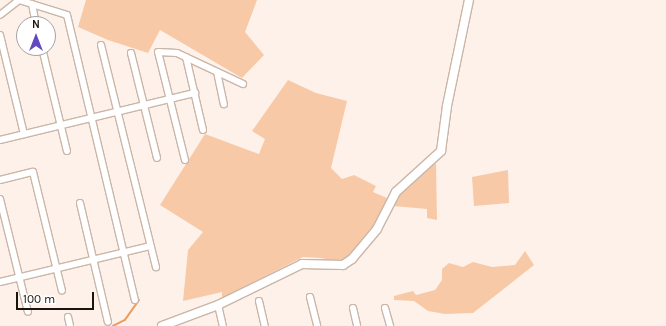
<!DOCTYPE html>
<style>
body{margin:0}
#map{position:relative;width:666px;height:326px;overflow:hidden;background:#fef1e9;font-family:Karla,sans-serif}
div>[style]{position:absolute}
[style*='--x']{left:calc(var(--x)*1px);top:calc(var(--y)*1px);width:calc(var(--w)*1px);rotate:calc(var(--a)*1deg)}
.green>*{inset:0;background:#f8c9a7}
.stream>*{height:1.5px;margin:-0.75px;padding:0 0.75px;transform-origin:0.75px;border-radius:0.75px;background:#ea9d62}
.roads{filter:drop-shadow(1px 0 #cab6a8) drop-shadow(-1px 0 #cab6a8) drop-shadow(0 1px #cab6a8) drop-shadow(0 -1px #cab6a8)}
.minor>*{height:6px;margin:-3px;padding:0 3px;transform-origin:3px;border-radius:3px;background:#fff}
.tertiary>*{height:8px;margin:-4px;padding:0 4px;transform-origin:4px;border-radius:4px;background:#fff}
span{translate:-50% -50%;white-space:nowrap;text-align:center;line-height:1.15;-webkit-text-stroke:4px #fff;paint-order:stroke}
.north{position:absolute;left:16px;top:16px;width:40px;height:40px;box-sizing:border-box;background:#fff;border:1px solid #a3a19f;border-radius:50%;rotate:0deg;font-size:11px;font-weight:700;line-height:16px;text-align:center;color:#1a130e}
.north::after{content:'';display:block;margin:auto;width:14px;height:18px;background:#6049c1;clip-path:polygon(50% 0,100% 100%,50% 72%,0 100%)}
.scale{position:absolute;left:16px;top:292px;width:78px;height:18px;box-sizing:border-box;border:2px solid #1a130e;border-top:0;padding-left:5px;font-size:12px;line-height:14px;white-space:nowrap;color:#1a130e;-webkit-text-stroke:3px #fff;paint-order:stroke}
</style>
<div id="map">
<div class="green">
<div style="clip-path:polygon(86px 0,257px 0,245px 32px,264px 55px,242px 78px,160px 30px,148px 53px,108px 40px,78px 27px)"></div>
<div style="clip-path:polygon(288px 80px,316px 93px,347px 101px,331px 168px,342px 179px,354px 175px,376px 186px,373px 192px,387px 198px,374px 228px,349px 256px,339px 262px,321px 258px,303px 257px,222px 298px,222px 292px,183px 301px,188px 250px,203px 232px,160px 205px,205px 134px,259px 154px,265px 139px,252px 131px)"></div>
<div style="clip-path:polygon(436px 163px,437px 220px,427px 218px,427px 209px,393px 206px,402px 191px)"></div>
<div style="clip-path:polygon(508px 170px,509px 203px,474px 206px,472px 177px)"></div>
<div style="clip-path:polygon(525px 251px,534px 265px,473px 313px,445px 314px,428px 311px,414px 301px,394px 300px,394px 296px,413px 291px,416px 295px,435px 290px,442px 280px,442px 269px,449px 263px,463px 267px,473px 262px,492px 267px,515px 265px)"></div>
</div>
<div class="stream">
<div style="--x:113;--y:326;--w:13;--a:-27"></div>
<div style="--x:125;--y:320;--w:24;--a:-55"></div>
</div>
<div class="roads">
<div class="minor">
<div style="--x:32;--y:4;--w:20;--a:79"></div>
<div style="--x:0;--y:15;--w:24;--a:-38"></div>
<div style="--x:19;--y:0;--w:50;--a:17.4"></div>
<div style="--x:67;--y:15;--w:293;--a:76.6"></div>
<div style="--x:0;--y:35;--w:102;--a:76.4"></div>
<div style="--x:101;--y:45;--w:229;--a:76.1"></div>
<div style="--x:42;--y:48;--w:106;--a:76.4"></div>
<div style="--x:131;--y:53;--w:108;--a:76.1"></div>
<div style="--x:186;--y:57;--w:75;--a:76.9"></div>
<div style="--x:217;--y:72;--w:33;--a:78"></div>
<div style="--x:0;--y:140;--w:201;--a:-13.6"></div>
<div style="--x:185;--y:160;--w:111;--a:-104"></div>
<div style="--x:158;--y:52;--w:19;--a:3"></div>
<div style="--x:177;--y:53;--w:73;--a:25.2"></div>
<div style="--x:0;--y:180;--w:34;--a:-14"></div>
<div style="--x:33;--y:172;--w:122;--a:76.3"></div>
<div style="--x:0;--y:199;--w:116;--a:76.1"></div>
<div style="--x:80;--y:203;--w:122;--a:76.8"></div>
<div style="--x:0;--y:282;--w:154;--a:-13.5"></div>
<div style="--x:310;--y:297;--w:30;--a:76"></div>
<div style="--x:259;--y:301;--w:26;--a:77"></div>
<div style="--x:218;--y:305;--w:22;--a:77"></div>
<div style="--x:353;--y:308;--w:18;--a:77"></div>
<div style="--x:385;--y:308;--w:19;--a:74"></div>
<div style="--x:68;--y:317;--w:9;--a:77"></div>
</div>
<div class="tertiary">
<div style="--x:162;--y:326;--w:60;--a:-20.6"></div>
<div style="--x:218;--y:305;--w:93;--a:-26"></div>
<div style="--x:302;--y:264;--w:41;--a:1.4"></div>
<div style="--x:343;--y:265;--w:11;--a:-34"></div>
<div style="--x:352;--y:259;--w:39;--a:-50"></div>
<div style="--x:377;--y:229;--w:42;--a:-62.8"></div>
<div style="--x:396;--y:192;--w:61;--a:-42.3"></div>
<div style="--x:441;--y:151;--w:45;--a:-82.4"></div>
<div style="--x:447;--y:106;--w:108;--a:-78.3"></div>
</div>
</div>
<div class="north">N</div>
<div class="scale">100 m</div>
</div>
